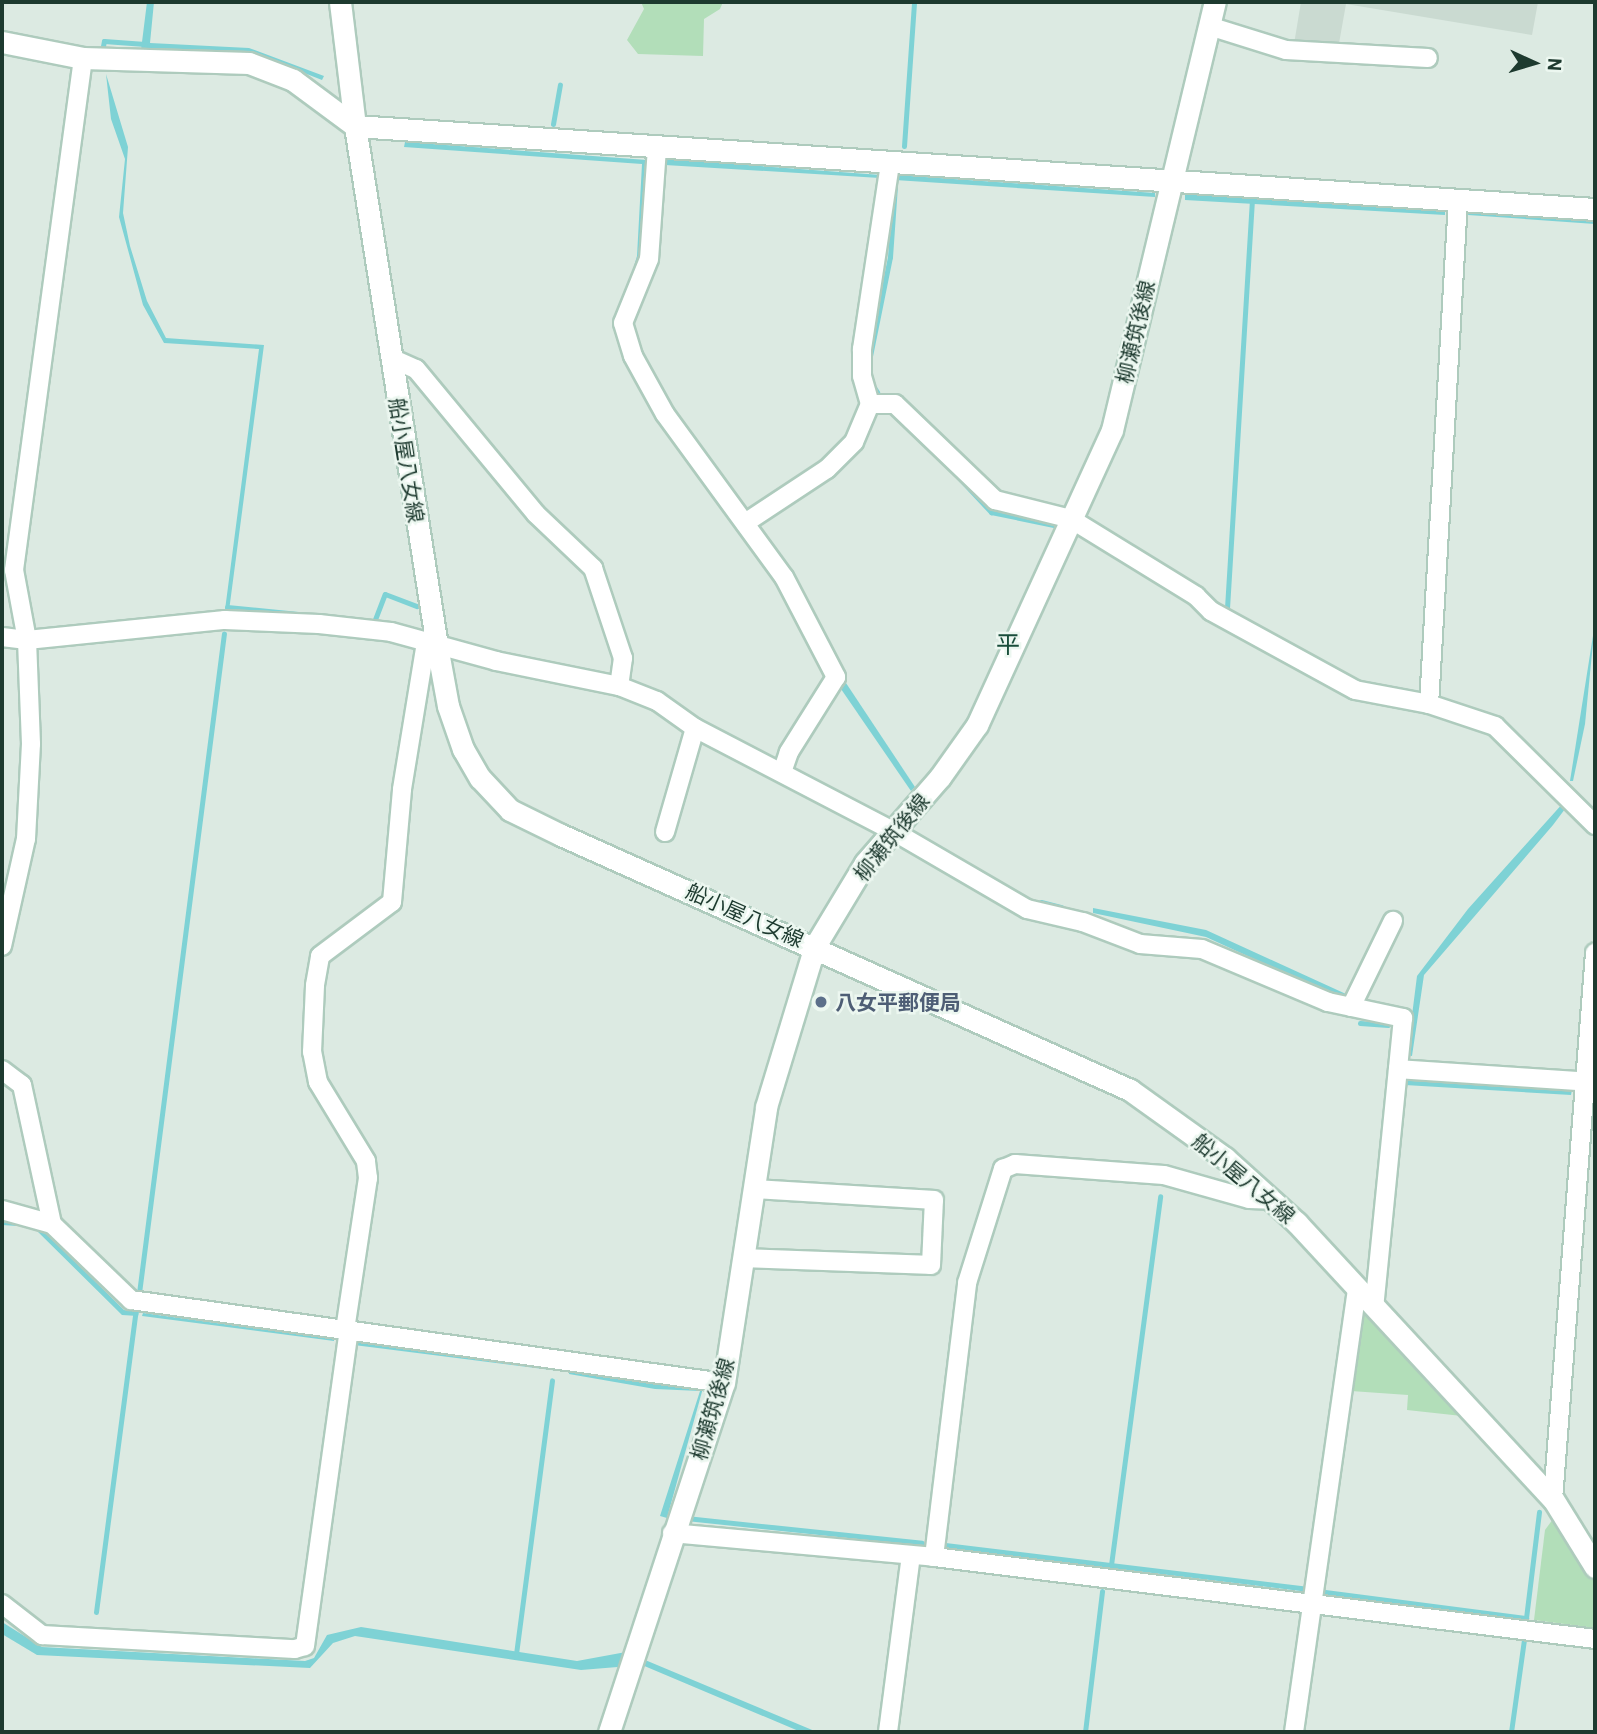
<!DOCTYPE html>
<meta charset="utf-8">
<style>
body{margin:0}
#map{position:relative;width:1597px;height:1734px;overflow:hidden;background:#dceae2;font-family:Barlow,"Noto Sans JP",sans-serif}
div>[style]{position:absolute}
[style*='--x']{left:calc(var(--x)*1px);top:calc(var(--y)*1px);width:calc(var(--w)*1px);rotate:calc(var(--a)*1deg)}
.built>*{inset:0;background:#cadad1}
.green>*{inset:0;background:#b2deb9}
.water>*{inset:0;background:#7ed2d5}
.stream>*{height:5px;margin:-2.5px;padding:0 2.5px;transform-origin:2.5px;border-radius:2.5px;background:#7ed2d5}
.roads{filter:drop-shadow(2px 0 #aecbbd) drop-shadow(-2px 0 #aecbbd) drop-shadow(0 2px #aecbbd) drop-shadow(0 -2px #aecbbd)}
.minor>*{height:18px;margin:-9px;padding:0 9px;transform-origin:9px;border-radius:9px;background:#fff}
.tertiary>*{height:21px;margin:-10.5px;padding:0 10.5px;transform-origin:10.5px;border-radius:10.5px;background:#fff}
.secondary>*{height:21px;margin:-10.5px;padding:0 10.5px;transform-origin:10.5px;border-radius:10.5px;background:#fff}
.dots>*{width:19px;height:19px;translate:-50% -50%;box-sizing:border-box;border:4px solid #ecf7f0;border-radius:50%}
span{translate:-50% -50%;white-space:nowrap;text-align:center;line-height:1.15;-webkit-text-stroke:5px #ecf7f0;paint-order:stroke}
.street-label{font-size:21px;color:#1d3a2f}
.service-label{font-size:21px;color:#4e5e75;font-weight:700}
.left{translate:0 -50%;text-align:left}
.quarter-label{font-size:24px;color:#184d3a}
.frame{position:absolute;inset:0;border:4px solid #1d3a2f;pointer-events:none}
.north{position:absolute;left:1499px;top:28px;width:70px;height:70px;-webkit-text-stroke:5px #ecf7f0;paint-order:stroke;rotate:94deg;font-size:19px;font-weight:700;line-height:28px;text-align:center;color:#1d3a2f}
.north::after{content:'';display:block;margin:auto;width:24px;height:32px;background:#1d3a2f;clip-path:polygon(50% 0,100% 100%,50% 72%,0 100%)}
</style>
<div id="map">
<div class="built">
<div style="clip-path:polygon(1301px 2px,1538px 2px,1532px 35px,1346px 4px,1338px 49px,1294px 44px)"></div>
</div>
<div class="green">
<div style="clip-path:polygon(641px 2px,723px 2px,720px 9px,704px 19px,703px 56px,638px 54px,627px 40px,644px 9px)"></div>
<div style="clip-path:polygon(1361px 1306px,1461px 1411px,1462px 1416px,1407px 1410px,1408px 1395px,1351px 1391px)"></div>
<div style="clip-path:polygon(1553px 1519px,1595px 1579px,1595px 1628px,1534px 1620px,1545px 1530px)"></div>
</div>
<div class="water">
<div style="clip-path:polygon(147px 2px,154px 2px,150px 43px,249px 48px,324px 76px,322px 80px,266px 58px,242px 54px,141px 50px)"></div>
<div style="clip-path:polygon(106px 74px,128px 147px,123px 213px,130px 246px,147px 301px,166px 338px,264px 345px,229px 611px,225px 610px,259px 349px,164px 343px,143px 305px,119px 217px,125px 159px,111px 119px)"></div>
<div style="clip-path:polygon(405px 142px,647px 160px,641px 256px,621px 310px,637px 256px,642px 164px,404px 147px)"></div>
<div style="clip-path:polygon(665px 159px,881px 175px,880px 178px,665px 165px)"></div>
<div style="clip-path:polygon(896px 175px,1155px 193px,1155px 197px,895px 180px)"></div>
<div style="clip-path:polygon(1185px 194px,1445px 210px,1445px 215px,1185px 200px)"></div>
<div style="clip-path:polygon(1469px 211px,1595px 219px,1595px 224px,1468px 215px)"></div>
<div style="clip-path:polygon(1595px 623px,1585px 724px,1573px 781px,1570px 781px)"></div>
<div style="clip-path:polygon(844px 680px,915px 787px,911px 791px,841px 689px)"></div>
<div style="clip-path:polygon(1564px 802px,1568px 805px,1553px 825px,1424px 975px,1412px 1056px,1407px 1055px,1417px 976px,1468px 909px)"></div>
<div style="clip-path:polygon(1093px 908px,1206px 930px,1346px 994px,1344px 997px,1306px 983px,1206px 937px,1093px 913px)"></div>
<div style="clip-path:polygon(1406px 1076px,1572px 1090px,1571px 1095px,1405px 1085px)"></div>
<div style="clip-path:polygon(2px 1220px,35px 1222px,124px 1310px,139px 1312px,138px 1316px,122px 1315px,33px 1227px,2px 1225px)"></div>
<div style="clip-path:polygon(143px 1313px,334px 1339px,334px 1341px,142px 1316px)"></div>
<div style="clip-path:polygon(354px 1341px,559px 1367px,559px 1371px,354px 1345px)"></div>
<div style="clip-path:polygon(569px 1370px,703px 1388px,667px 1518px,660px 1516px,700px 1391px,655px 1389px,569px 1374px)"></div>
<div style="clip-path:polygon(2px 1622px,42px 1647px,305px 1661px,314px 1658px,327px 1635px,361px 1627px,577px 1661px,626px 1652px,817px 1732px,801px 1732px,642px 1665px,581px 1670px,355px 1636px,333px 1643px,310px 1668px,37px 1655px,2px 1634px)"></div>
</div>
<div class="stream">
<div style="--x:103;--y:46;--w:5;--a:-79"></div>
<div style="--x:104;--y:41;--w:41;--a:4.2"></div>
<div style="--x:553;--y:124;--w:40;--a:-80"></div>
<div style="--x:904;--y:146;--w:144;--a:-86"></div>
<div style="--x:870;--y:356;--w:101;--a:-78.6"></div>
<div style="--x:890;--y:257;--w:71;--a:-86"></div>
<div style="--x:871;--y:383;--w:11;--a:56"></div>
<div style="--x:949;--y:467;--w:62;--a:47"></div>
<div style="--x:991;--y:512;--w:64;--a:11.7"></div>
<div style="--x:227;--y:607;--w:114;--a:5.6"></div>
<div style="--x:1227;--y:608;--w:408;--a:-86.5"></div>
<div style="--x:374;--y:622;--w:30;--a:-69"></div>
<div style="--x:385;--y:594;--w:34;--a:21"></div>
<div style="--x:1041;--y:902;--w:21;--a:14"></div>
<div style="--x:1360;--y:1023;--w:28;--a:4"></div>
<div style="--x:139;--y:1293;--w:665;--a:-82.66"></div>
<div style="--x:686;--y:1518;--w:237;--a:6"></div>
<div style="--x:945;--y:1545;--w:360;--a:6.9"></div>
<div style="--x:1111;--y:1565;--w:372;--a:-82.4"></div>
<div style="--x:1325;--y:1592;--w:203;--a:7.4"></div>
<div style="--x:1526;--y:1618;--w:107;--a:-83"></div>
<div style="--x:96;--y:1612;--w:301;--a:-82.5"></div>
<div style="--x:516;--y:1654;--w:276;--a:-82.5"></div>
<div style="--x:1085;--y:1732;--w:142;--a:-83.1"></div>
<div style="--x:1511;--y:1732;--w:94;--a:-82"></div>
</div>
<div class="roads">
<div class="minor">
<div style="--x:1209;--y:26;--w:81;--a:17.3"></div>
<div style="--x:1286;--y:50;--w:142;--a:3.2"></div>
<div style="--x:657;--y:148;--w:111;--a:94.1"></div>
<div style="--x:649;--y:259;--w:69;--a:112.1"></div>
<div style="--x:623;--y:323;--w:34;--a:73"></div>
<div style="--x:633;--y:356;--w:66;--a:61.1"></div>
<div style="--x:665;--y:414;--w:202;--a:53.9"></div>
<div style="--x:784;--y:577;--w:113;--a:62.5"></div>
<div style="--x:836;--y:677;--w:89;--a:122.1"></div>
<div style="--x:789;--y:752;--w:21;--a:109"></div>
<div style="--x:1458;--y:200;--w:505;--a:93.29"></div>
<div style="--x:1429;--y:704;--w:70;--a:18.4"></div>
<div style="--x:1495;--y:726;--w:141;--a:44.7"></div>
<div style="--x:391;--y:358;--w:27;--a:24"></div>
<div style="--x:416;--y:369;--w:188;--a:50.4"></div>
<div style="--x:536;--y:514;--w:79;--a:43.5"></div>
<div style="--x:593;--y:568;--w:95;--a:71.6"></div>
<div style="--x:623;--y:658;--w:28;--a:98"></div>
<div style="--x:870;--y:404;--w:25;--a:0"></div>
<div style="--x:895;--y:404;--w:139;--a:43.8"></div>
<div style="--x:995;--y:500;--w:78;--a:14"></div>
<div style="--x:1071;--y:519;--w:147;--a:31.6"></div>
<div style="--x:1196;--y:596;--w:21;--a:45"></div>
<div style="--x:1211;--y:611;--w:164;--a:28.7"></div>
<div style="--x:1355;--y:690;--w:75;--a:10.7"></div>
<div style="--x:745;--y:523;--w:98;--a:-33.4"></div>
<div style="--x:827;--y:469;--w:38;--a:-45"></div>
<div style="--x:854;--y:442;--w:41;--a:-67.2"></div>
<div style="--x:870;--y:404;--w:29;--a:-106"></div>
<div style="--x:862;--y:376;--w:27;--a:-90"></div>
<div style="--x:862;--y:349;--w:188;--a:-81.4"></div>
<div style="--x:2;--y:637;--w:25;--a:7"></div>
<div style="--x:27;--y:640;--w:199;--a:-5.8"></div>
<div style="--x:225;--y:620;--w:94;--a:2.4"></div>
<div style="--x:319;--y:624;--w:72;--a:6.3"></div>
<div style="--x:391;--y:632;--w:109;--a:15.4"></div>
<div style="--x:496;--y:661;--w:126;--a:11.5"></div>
<div style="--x:619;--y:686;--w:41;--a:21.5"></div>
<div style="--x:657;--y:701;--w:47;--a:35.4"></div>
<div style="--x:695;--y:728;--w:223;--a:27.5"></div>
<div style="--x:893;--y:831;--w:155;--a:30.2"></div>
<div style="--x:1027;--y:909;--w:57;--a:13.1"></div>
<div style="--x:1083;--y:922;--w:61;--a:21.1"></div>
<div style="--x:1140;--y:944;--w:62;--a:4.6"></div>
<div style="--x:1202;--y:949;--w:137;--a:22.8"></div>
<div style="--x:1328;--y:1002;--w:77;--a:12"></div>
<div style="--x:1403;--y:1018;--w:289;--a:95.7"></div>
<div style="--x:665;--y:832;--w:108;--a:-73.9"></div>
<div style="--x:2;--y:946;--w:110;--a:-77.4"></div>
<div style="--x:26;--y:839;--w:95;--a:-87"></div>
<div style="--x:31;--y:744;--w:104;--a:-92.2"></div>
<div style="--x:27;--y:640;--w:71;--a:-100.5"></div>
<div style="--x:14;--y:570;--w:517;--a:-82.32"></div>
<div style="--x:1351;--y:1007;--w:96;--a:-64"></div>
<div style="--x:1398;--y:1069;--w:197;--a:3.8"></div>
<div style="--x:2;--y:1070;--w:25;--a:37"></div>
<div style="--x:22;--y:1085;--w:142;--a:77.8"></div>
<div style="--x:2;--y:1210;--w:52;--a:15.6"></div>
<div style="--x:52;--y:1224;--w:110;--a:43.9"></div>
<div style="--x:131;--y:1300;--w:599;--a:7.97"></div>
<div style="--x:744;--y:1258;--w:187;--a:2.1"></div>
<div style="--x:931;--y:1265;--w:65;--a:-87.4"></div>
<div style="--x:934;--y:1200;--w:179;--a:-176.5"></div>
<div style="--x:345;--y:1330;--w:154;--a:-81.4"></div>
<div style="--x:368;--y:1178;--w:17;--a:-97"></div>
<div style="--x:366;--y:1161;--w:92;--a:-121.3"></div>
<div style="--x:318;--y:1082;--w:31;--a:-101"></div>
<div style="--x:312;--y:1052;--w:67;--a:-87.4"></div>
<div style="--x:315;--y:985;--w:29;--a:-80"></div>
<div style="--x:320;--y:956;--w:90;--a:-36.9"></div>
<div style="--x:392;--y:902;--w:113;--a:-84.9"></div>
<div style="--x:402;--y:789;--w:149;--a:-80.7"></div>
<div style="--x:1553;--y:1499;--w:548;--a:-85.6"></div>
<div style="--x:672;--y:1533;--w:263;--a:5.2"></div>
<div style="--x:934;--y:1557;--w:666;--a:7.07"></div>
<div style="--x:934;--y:1557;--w:276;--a:-83.1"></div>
<div style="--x:967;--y:1283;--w:120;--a:-72.5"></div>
<div style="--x:1003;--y:1169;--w:13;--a:-23"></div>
<div style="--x:1015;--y:1164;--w:149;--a:4.2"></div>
<div style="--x:1164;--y:1175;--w:88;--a:15.8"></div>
<div style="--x:1249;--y:1199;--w:23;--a:2"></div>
<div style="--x:2;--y:1604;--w:51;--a:37.8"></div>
<div style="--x:42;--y:1635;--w:253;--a:3.2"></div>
<div style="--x:295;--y:1649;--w:10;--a:-17"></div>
<div style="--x:305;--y:1646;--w:319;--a:-82.1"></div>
<div style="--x:888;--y:1732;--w:178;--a:-82.6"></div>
<div style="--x:1294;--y:1732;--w:448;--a:-81.9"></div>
</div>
<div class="tertiary">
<div style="--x:2;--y:42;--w:83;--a:11.2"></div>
<div style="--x:83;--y:58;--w:166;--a:1.7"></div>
<div style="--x:249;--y:63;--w:47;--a:21.1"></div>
<div style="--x:293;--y:80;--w:77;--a:36.6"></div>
<div style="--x:355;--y:126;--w:1243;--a:3.83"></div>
</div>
<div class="secondary">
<div style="--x:340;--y:2;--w:125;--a:83.1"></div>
<div style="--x:355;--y:126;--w:526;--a:81.04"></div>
<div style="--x:437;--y:646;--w:61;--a:79.6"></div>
<div style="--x:448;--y:706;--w:46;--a:70.8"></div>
<div style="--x:463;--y:749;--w:34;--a:60"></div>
<div style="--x:480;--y:778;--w:44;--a:46.8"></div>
<div style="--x:510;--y:810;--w:57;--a:26.1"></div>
<div style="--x:561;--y:835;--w:624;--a:24.14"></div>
<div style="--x:1130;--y:1090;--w:117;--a:35.6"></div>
<div style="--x:1225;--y:1158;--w:97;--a:42.1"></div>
<div style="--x:1297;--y:1223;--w:376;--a:47.2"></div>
<div style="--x:1553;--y:1499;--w:80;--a:58.3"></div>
<div style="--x:609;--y:1732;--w:367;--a:-71.8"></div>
<div style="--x:724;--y:1383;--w:279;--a:-81.3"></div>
<div style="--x:766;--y:1107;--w:168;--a:-73.1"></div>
<div style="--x:815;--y:946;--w:97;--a:-58.9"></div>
<div style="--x:865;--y:863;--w:114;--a:-48.9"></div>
<div style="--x:940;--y:777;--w:64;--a:-54.6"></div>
<div style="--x:977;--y:725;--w:324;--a:-65.4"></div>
<div style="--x:1112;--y:430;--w:440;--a:-76.5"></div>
</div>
</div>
<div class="dots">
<div style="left:821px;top:1002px;background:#5c6f8a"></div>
</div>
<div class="street-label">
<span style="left:1135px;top:332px;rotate:-77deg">柳瀬筑後線</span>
<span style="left:407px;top:460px;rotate:81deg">船小屋八女線</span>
<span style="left:891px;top:837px;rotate:-51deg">柳瀬筑後線</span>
<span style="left:745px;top:915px;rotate:24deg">船小屋八女線</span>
<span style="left:1244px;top:1178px;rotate:40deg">船小屋八女線</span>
<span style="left:712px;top:1409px;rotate:-74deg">柳瀬筑後線</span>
</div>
<div class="service-label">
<span class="left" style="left:835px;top:1002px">八女平郵便局</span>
</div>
<div class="quarter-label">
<span style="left:1008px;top:644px">平</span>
</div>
<div class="frame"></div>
<div class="north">N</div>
</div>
